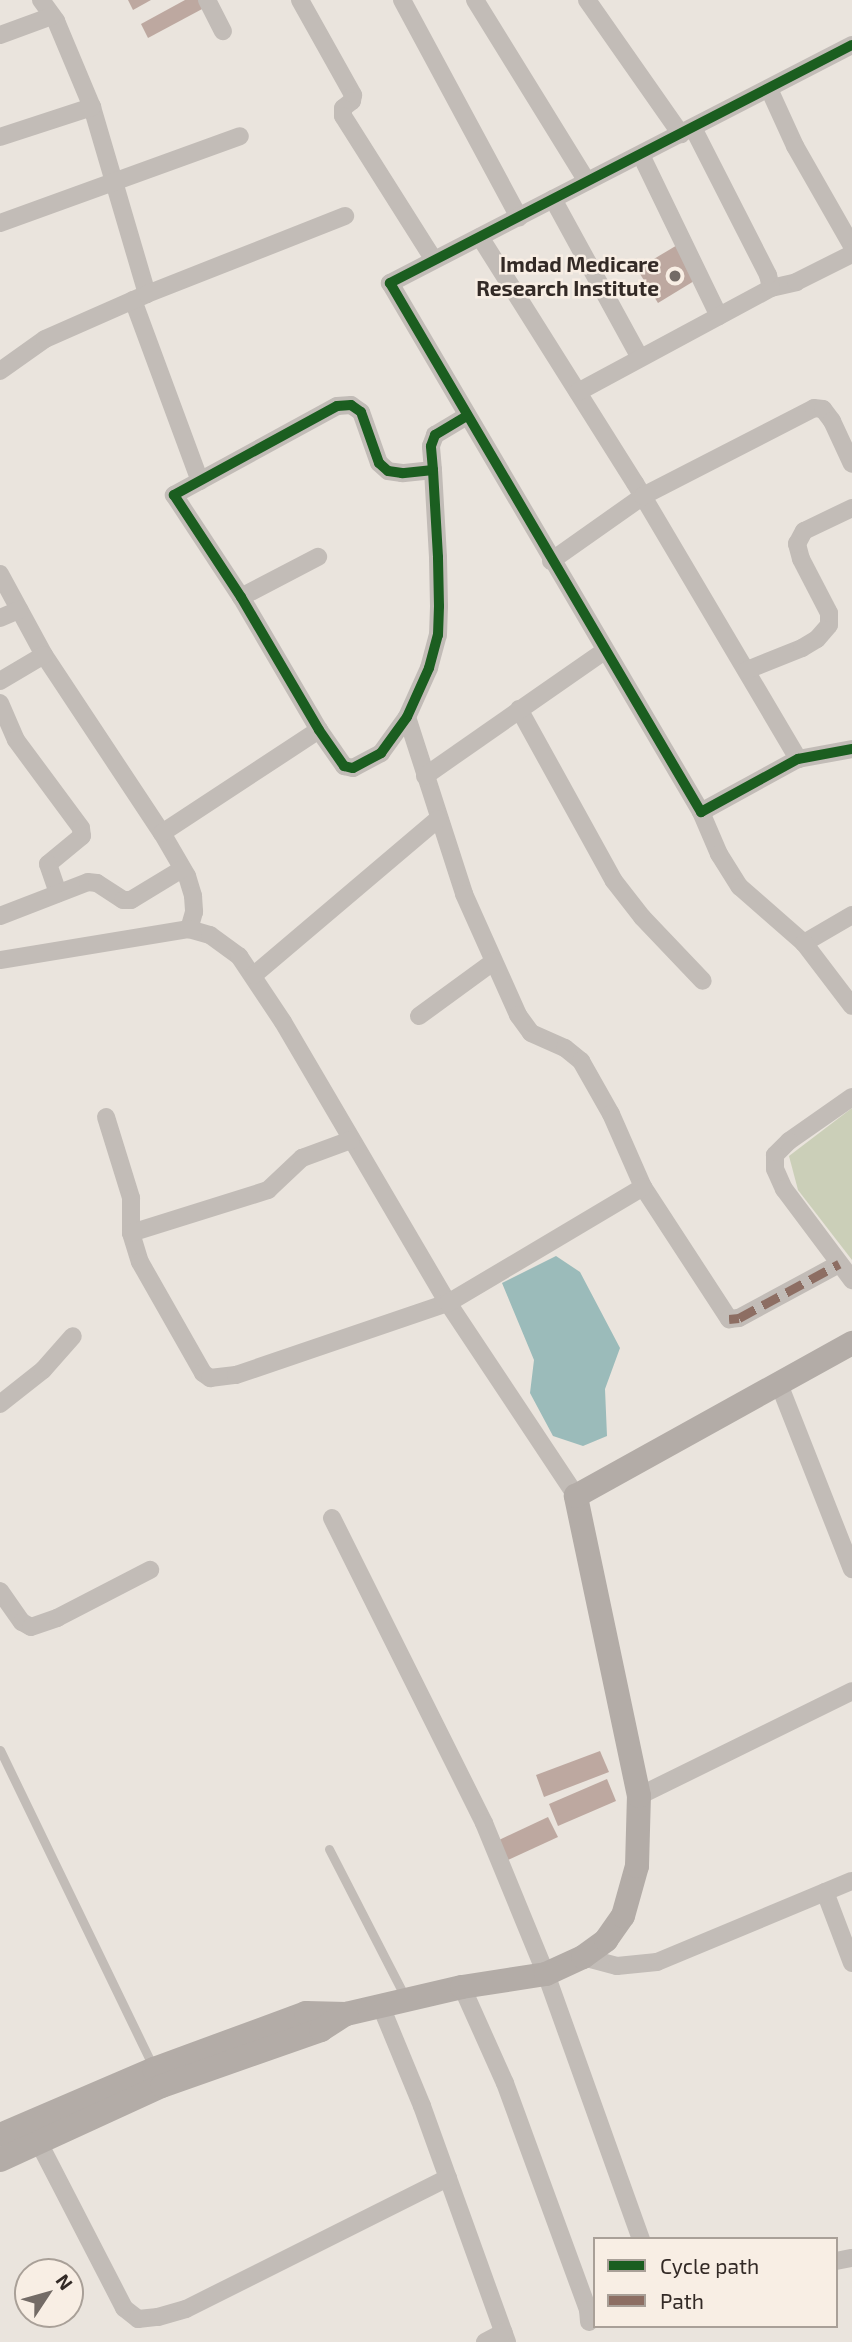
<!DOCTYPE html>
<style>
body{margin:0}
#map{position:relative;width:852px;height:2342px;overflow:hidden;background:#eae4dd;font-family:"Exo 2",sans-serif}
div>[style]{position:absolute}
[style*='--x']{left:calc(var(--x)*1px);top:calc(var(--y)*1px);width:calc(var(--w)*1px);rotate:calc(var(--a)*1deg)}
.green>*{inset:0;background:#cbcfb8}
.water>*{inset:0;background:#9bbbba}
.building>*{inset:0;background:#bda8a0}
.lane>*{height:9px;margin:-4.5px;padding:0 4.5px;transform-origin:4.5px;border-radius:4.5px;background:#c2bcb7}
.street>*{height:18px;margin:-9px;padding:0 9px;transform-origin:9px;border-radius:9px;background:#c2bcb7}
.secondary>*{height:24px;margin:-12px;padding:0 12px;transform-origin:12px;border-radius:12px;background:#b3aca7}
.quiet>*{height:9px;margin-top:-4.5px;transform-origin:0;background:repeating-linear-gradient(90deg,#8d6e63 0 18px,transparent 0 27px)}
.cycleway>*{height:10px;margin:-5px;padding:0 5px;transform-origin:5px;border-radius:5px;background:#1b5e20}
.dots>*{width:19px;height:19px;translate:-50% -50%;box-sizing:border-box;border:4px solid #f8eee4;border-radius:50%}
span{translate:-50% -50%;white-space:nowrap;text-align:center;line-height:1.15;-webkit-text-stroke:5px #f8eee4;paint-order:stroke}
.poi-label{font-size:21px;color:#332a26;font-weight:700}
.right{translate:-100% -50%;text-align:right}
.legend{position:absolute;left:593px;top:2237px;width:245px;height:91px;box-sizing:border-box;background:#f8eee4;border:2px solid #a9a098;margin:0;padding:9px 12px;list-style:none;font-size:21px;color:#332a26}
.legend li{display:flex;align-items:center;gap:14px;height:35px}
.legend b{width:35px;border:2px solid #a9a098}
.north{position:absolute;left:14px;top:2258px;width:70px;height:70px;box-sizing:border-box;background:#f8eee4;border:2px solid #a9a098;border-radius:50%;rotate:54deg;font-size:19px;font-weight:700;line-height:28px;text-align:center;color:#332a26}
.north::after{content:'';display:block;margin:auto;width:24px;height:32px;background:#736b66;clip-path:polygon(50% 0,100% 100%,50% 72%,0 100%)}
</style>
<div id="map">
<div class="green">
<div style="clip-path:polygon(852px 1108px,852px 1260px,798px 1190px,789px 1156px)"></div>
</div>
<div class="water">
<div style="clip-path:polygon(556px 1256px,580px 1272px,620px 1348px,605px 1389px,607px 1436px,583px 1446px,553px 1436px,530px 1393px,534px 1360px,502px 1283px)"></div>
</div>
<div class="building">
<div style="clip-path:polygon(128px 0,151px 0,133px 10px)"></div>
<div style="clip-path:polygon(185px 0,199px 0,204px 8px,148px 38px,141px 24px)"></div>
<div style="clip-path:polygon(679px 244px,699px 278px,658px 303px,637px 269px)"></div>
<div style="clip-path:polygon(600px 1751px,609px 1772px,544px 1797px,536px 1775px)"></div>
<div style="clip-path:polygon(607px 1779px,616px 1801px,558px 1826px,549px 1804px)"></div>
<div style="clip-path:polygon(548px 1817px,558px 1837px,508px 1860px,499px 1840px)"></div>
</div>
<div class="lane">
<div style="--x:0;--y:1750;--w:352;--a:64.2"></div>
<div style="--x:329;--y:1849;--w:166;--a:62.8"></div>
</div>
<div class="street">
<div style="--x:41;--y:0;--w:26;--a:54"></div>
<div style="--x:56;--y:21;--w:93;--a:67.3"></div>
<div style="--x:92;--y:107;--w:195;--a:73.6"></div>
<div style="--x:207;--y:0;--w:35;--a:63"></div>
<div style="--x:300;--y:0;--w:109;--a:60.8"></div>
<div style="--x:353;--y:95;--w:6;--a:99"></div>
<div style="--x:352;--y:101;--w:11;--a:142"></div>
<div style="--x:343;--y:108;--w:8;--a:90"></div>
<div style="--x:343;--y:116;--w:170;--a:57.7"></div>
<div style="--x:402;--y:0;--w:247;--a:61.7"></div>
<div style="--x:475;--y:0;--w:213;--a:58.3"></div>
<div style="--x:587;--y:0;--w:164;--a:55"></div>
<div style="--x:0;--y:35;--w:55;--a:-20.1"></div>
<div style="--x:852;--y:45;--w:520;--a:152.74"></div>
<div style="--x:390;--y:283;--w:614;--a:59.55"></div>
<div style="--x:701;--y:812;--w:111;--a:-28.7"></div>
<div style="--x:798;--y:759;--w:55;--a:-10.5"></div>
<div style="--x:769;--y:89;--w:63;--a:65.5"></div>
<div style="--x:795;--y:146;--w:115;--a:60.3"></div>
<div style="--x:0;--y:137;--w:97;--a:-18.1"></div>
<div style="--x:641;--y:155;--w:179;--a:64.2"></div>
<div style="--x:553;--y:199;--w:181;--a:61.3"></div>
<div style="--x:0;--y:223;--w:255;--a:-19.9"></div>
<div style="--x:480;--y:237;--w:291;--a:57.8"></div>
<div style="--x:635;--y:483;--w:321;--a:59.4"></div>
<div style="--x:771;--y:288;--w:26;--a:-13"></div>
<div style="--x:796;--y:282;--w:63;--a:-26.6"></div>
<div style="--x:133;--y:300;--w:193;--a:69.7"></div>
<div style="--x:0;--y:371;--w:55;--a:-35.4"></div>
<div style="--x:45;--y:339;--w:111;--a:-23.8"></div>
<div style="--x:147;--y:294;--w:213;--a:-21.5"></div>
<div style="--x:578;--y:392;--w:219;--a:-28.3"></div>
<div style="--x:771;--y:288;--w:13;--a:-103"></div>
<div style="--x:768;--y:275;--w:165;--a:-117"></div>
<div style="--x:433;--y:470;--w:31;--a:174"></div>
<div style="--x:402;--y:473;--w:14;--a:-172"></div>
<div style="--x:388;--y:471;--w:12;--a:-138"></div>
<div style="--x:379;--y:463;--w:54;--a:-109.4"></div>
<div style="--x:361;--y:412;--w:12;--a:-145"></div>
<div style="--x:351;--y:405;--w:14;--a:176"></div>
<div style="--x:337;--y:406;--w:186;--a:151.4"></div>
<div style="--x:174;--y:495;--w:122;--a:56.7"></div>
<div style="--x:241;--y:597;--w:154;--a:59.6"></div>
<div style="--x:319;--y:730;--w:44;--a:55.2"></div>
<div style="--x:344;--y:766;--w:9;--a:13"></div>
<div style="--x:353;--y:768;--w:32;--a:-28"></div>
<div style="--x:381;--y:753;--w:44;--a:-54.2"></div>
<div style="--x:407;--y:717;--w:54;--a:-65.8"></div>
<div style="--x:429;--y:668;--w:34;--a:-75"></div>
<div style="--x:438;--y:635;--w:29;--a:-88"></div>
<div style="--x:439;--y:606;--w:49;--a:-91.2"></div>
<div style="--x:438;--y:557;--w:87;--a:-93.3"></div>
<div style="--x:433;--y:470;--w:24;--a:-95"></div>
<div style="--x:431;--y:446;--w:12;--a:-70"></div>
<div style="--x:435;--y:435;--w:37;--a:-31"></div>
<div style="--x:551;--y:561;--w:113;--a:-35.2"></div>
<div style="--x:643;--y:496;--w:192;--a:-27.2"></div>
<div style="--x:814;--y:408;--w:9;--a:6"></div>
<div style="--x:823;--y:409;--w:15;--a:53"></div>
<div style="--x:832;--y:421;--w:47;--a:65.1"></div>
<div style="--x:0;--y:574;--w:92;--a:61.5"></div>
<div style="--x:44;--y:655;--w:214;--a:56.5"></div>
<div style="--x:162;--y:833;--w:50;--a:59.8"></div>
<div style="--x:187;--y:876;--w:21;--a:73"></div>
<div style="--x:193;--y:896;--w:16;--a:86"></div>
<div style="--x:194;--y:912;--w:18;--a:106"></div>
<div style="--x:241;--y:597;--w:87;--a:-27.5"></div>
<div style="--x:0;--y:618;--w:21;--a:-23"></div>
<div style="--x:747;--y:670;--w:59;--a:-21.8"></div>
<div style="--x:802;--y:648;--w:17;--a:-31"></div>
<div style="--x:817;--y:639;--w:18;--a:-49"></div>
<div style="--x:829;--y:625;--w:12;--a:-90"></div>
<div style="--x:829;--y:613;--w:61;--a:-117.4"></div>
<div style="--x:801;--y:559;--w:16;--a:-105"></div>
<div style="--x:797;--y:544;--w:15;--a:-62"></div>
<div style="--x:804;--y:531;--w:53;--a:-25.6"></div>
<div style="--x:0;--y:681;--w:51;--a:-30.6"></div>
<div style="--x:0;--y:703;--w:40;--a:66.6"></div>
<div style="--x:16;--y:740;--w:109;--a:53.5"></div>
<div style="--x:81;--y:828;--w:8;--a:83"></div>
<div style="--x:82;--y:836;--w:44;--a:140.5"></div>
<div style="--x:48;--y:864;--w:31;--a:71"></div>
<div style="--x:519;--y:709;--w:196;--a:61.1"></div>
<div style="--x:614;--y:881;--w:46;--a:52.1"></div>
<div style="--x:642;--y:917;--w:88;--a:46.4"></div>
<div style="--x:407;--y:717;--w:186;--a:72.1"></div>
<div style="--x:464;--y:894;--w:133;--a:65.9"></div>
<div style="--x:518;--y:1015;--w:22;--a:54"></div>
<div style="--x:531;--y:1033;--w:37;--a:24"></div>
<div style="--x:565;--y:1048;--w:21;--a:39"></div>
<div style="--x:581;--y:1061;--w:61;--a:60.5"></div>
<div style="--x:611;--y:1114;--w:80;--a:66.3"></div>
<div style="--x:643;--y:1187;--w:158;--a:56.9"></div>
<div style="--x:729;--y:1319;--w:10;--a:-6"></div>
<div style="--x:739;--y:1318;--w:114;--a:-28.4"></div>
<div style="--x:425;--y:776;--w:218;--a:-34.9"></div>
<div style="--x:701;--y:812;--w:46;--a:66.8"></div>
<div style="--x:719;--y:854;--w:39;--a:58"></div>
<div style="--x:740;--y:887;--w:85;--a:41.2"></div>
<div style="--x:162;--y:833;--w:188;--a:-33.3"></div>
<div style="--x:852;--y:915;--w:56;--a:149.7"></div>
<div style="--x:804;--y:943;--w:79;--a:52.7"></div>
<div style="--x:0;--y:916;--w:94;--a:-21.1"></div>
<div style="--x:88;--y:882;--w:9;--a:6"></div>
<div style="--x:97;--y:883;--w:31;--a:33"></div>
<div style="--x:123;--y:900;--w:8;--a:0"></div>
<div style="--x:131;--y:900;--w:60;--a:-31.3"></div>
<div style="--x:0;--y:960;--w:192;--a:-9.3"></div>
<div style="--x:189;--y:929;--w:22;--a:16"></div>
<div style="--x:210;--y:935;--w:36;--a:36"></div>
<div style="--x:239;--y:956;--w:79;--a:56.3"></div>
<div style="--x:283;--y:1022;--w:326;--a:59.6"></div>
<div style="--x:448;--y:1303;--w:232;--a:56.4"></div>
<div style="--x:254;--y:975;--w:241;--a:-40.3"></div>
<div style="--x:419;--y:1016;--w:92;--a:-36.1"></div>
<div style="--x:852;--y:1097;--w:77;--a:145.1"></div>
<div style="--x:789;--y:1141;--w:20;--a:135"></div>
<div style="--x:775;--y:1155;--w:14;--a:90"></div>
<div style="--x:775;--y:1169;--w:22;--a:66"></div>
<div style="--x:784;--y:1189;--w:114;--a:53.2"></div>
<div style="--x:106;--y:1117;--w:85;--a:72.8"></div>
<div style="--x:131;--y:1198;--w:35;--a:90"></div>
<div style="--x:131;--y:1233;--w:30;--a:73"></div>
<div style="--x:140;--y:1262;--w:128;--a:60.4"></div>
<div style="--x:203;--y:1373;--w:9;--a:36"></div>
<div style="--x:210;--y:1378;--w:26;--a:-7"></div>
<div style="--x:236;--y:1375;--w:224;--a:-18.8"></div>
<div style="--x:448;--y:1303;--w:227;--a:-30.7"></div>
<div style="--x:131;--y:1233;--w:144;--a:-17.4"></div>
<div style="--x:268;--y:1190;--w:47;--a:-43.3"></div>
<div style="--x:302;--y:1158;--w:52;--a:-20.2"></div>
<div style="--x:779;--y:1384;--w:199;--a:68.5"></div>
<div style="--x:0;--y:1404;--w:55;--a:-38.3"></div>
<div style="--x:43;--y:1370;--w:45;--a:-48.6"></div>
<div style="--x:332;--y:1518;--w:341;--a:63.5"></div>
<div style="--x:484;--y:1823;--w:163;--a:67.7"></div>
<div style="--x:546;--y:1974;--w:282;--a:70.3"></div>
<div style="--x:0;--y:1591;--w:38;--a:55"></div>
<div style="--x:22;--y:1622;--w:10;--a:29"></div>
<div style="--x:31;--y:1627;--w:28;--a:-19"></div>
<div style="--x:57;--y:1618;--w:105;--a:-27.3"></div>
<div style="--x:639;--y:1796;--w:237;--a:-26.2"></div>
<div style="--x:825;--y:1892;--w:76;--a:69.2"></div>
<div style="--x:583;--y:1957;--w:35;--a:15"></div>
<div style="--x:617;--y:1966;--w:40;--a:-5.7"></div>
<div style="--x:657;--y:1962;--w:211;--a:-22.6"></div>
<div style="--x:462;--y:1987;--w:105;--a:65.9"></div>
<div style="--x:505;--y:2083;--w:242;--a:69.9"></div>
<div style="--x:588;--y:2310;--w:12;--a:85"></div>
<div style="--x:380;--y:2004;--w:110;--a:67.6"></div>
<div style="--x:422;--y:2106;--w:251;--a:70.2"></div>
<div style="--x:39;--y:2143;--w:186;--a:62.7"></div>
<div style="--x:124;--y:2308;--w:18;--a:38"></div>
<div style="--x:138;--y:2319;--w:20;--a:-6"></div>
<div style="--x:158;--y:2317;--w:29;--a:-16"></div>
<div style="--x:186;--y:2309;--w:293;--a:-26.6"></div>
<div style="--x:836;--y:2261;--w:16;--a:-11"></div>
<div style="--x:485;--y:2342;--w:21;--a:-28"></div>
</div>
<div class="secondary">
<div style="--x:0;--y:2135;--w:168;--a:-23.2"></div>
<div style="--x:154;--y:2069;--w:162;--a:-20.2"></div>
<div style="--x:306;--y:2013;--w:40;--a:1.4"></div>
<div style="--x:346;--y:2014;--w:119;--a:-13.1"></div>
<div style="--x:462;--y:1987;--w:85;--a:-8.8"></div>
<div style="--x:546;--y:1974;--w:41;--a:-24.7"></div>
<div style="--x:583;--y:1957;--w:29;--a:-36"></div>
<div style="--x:606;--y:1940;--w:29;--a:-55"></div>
<div style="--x:623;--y:1916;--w:52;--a:-74.4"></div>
<div style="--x:637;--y:1866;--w:70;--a:-88.4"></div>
<div style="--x:639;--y:1796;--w:307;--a:-101.9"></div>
<div style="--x:576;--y:1496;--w:316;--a:-29"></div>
<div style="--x:0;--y:2160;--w:178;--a:-24.6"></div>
<div style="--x:162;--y:2086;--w:169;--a:-19.4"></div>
<div style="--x:321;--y:2030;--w:30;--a:-33"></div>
</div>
<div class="quiet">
<div style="--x:729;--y:1319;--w:10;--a:-6"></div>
<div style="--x:739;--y:1318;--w:114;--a:-28.4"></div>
</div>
<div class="cycleway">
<div style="--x:852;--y:45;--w:520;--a:152.74"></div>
<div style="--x:390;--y:283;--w:614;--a:59.55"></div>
<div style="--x:701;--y:812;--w:111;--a:-28.7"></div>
<div style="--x:798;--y:759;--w:55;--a:-10.5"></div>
<div style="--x:433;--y:470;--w:31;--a:174"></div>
<div style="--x:402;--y:473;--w:14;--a:-172"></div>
<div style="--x:388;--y:471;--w:12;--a:-138"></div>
<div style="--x:379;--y:463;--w:54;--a:-109.4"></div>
<div style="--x:361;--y:412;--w:12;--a:-145"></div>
<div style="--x:351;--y:405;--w:14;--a:176"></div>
<div style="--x:337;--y:406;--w:186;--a:151.4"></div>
<div style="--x:174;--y:495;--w:122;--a:56.7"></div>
<div style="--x:241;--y:597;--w:154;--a:59.6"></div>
<div style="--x:319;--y:730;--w:44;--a:55.2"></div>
<div style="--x:344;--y:766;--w:9;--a:13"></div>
<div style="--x:353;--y:768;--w:32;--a:-28"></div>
<div style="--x:381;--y:753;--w:44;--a:-54.2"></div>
<div style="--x:407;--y:717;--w:54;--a:-65.8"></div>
<div style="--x:429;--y:668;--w:34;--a:-75"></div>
<div style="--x:438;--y:635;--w:29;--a:-88"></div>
<div style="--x:439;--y:606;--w:49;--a:-91.2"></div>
<div style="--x:438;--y:557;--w:87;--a:-93.3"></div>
<div style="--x:433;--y:470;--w:24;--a:-95"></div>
<div style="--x:431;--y:446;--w:12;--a:-70"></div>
<div style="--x:435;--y:435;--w:37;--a:-31"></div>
</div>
<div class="dots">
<div style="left:675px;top:276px;background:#736b66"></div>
</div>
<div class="poi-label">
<span class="right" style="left:659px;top:276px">Imdad Medicare<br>Research Institute</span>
</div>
<ul class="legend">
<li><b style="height:9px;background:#1b5e20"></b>Cycle path</li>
<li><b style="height:9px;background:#8d6e63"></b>Path</li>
</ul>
<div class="north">N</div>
</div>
